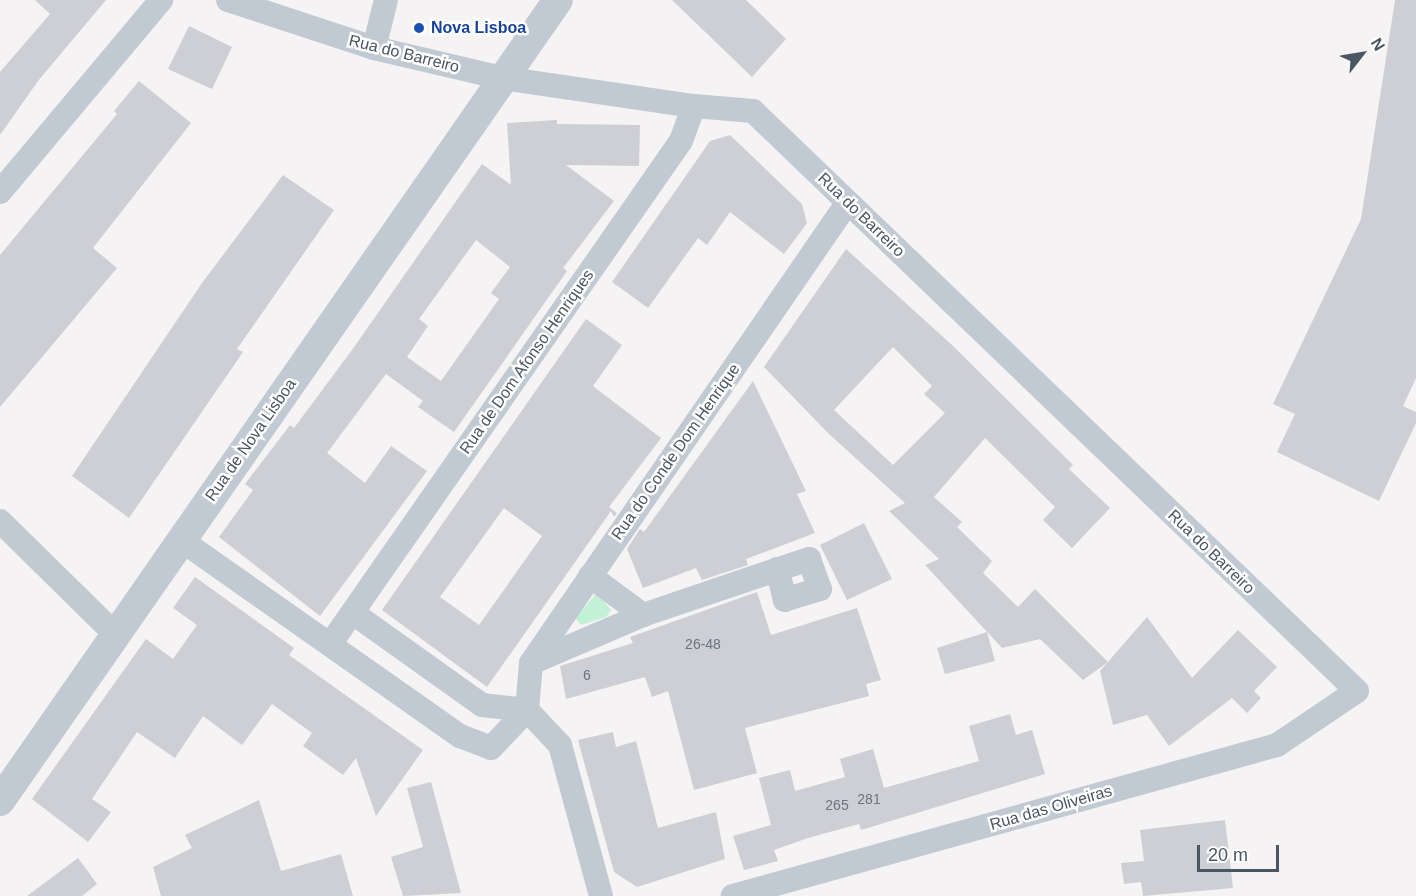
<!DOCTYPE html>
<style>
body{margin:0}
#map{position:relative;width:1416px;height:896px;overflow:hidden;background:#f5f3f3;font-family:Arial,sans-serif}
div>[style]{position:absolute}
[style*='--x']{left:calc(var(--x)*1px);top:calc(var(--y)*1px);width:calc(var(--w)*1px);rotate:calc(var(--a)*1deg)}
.green>*{inset:0;background:#c3f1d5}
.building>*{inset:0;background:#cdcfd5}
.minor>*{height:24px;margin:-12px;padding:0 12px;transform-origin:12px;border-radius:12px;background:#c1cad2}
.tertiary>*{height:30px;margin:-15px;padding:0 15px;transform-origin:15px;border-radius:15px;background:#c1cad2}
.dots>*{width:16px;height:16px;translate:-50% -50%;box-sizing:border-box;border:3px solid #fff;border-radius:50%}
span{translate:-50% -50%;white-space:nowrap;text-align:center;line-height:1.15;-webkit-text-stroke:5px #fff;paint-order:stroke}
.number-label{font-size:14px;color:#6b747e}
.number-label span{-webkit-text-stroke-width:0}
.transit-label{font-size:16px;color:#164399;font-weight:700}
.left{translate:0 -50%;text-align:left}
.street-label{font-size:16px;color:#4a5661}
.north{position:absolute;left:1332px;top:24px;width:60px;height:60px;-webkit-text-stroke:4px #fff;paint-order:stroke;rotate:59deg;font-size:16px;font-weight:700;line-height:24px;text-align:center;color:#4a5661}
.north::after{content:'';display:block;margin:auto;width:21px;height:27px;background:#4a5661;clip-path:polygon(50% 0,100% 100%,50% 72%,0 100%)}
.scale{position:absolute;left:1197px;top:845px;width:82px;height:27px;box-sizing:border-box;border:3px solid #4a5661;border-top:0;padding-left:8px;font-size:18px;line-height:21px;white-space:nowrap;color:#4a5661;-webkit-text-stroke:4px #fff;paint-order:stroke}
</style>
<div id="map">
<div class="green">
<div style="clip-path:polygon(597px 593px,611px 610px,606px 617px,581px 625px,575px 618px)"></div>
</div>
<div class="building">
<div style="clip-path:polygon(35px 0,106px 0,38px 81px,0 135px,0 72px,50px 14px)"></div>
<div style="clip-path:polygon(672px 0,746px 0,786px 39px,752px 77px)"></div>
<div style="clip-path:polygon(1395px 0,1416px 0,1416px 378px,1403px 406px,1416px 412px,1416px 423px,1379px 501px,1277px 452px,1295px 414px,1273px 404px,1361px 219px)"></div>
<div style="clip-path:polygon(189px 26px,232px 47px,212px 89px,168px 69px)"></div>
<div style="clip-path:polygon(139px 81px,191px 123px,93px 248px,117px 268px,0 407px,0 255px,117px 114px,114px 111px)"></div>
<div style="clip-path:polygon(evenodd,557px 120px,557px 124px,640px 125px,639px 166px,566px 165px,614px 201px,563px 268px,567px 271px,454px 432px,418px 407px,423px 401px,386px 374px,327px 453px,365px 483px,391px 446px,427px 471px,320px 616px,219px 537px,253px 490px,245px 484px,290px 425px,294px 428px,352px 350px,482px 164px,511px 185px,507px 123px,557px 120px,476px 240px,510px 267px,491px 293px,499px 299px,441px 381px,407px 357px,428px 326px,419px 319px,476px 240px)"></div>
<div style="clip-path:polygon(730px 135px,802px 204px,807px 223px,784px 254px,730px 212px,707px 245px,698px 238px,648px 308px,612px 282px,710px 141px)"></div>
<div style="clip-path:polygon(283px 175px,334px 210px,237px 349px,243px 352px,129px 518px,72px 476px,202px 283px)"></div>
<div style="clip-path:polygon(evenodd,846px 249px,952px 345px,1073px 465px,1069px 469px,1110px 508px,1072px 548px,1043px 520px,1055px 507px,985px 438px,934px 497px,962px 522px,957px 527px,992px 561px,983px 573px,1018px 607px,1035px 589px,1108px 662px,1083px 680px,1040px 639px,1002px 648px,925px 565px,939px 559px,889px 511px,905px 503px,828px 433px,764px 367px,846px 249px,893px 347px,932px 386px,924px 394px,945px 413px,893px 465px,834px 410px,893px 347px)"></div>
<div style="clip-path:polygon(evenodd,586px 319px,622px 345px,593px 386px,661px 438px,609px 507px,617px 513px,614px 517px,611px 511px,487px 687px,382px 610px,586px 319px,504px 508px,542px 536px,479px 625px,440px 597px,504px 508px)"></div>
<div style="clip-path:polygon(753px 381px,806px 491px,797px 494px,815px 533px,746px 559px,748px 565px,702px 580px,696px 568px,643px 588px,627px 549px,640px 529px,644px 532px)"></div>
<div style="clip-path:polygon(864px 523px,892px 579px,847px 600px,820px 545px)"></div>
<div style="clip-path:polygon(195px 577px,294px 648px,289px 655px,423px 750px,376px 816px,356px 758px,343px 775px,303px 746px,312px 733px,272px 704px,242px 745px,203px 716px,175px 758px,137px 732px,92px 799px,111px 812px,88px 842px,32px 799px,146px 639px,173px 659px,197px 625px,173px 608px)"></div>
<div style="clip-path:polygon(757px 592px,771px 635px,857px 608px,881px 680px,866px 684px,869px 696px,745px 728px,757px 773px,694px 790px,668px 691px,652px 697px,645px 677px,566px 699px,560px 666px,633px 643px,630px 637px)"></div>
<div style="clip-path:polygon(1147px 617px,1192px 678px,1238px 630px,1277px 667px,1254px 691px,1261px 698px,1247px 713px,1232px 698px,1169px 746px,1147px 715px,1113px 725px,1100px 671px)"></div>
<div style="clip-path:polygon(987px 632px,995px 661px,945px 674px,937px 648px)"></div>
<div style="clip-path:polygon(1010px 714px,1016px 735px,1032px 730px,1045px 774px,861px 830px,859px 824px,808px 838px,774px 850px,778px 861px,744px 870px,733px 836px,771px 825px,759px 778px,790px 770px,795px 791px,845px 777px,840px 759px,873px 749px,884px 788px,979px 761px,969px 726px)"></div>
<div style="clip-path:polygon(613px 732px,616px 747px,636px 741px,658px 828px,716px 812px,725px 859px,637px 887px,614px 872px,578px 740px)"></div>
<div style="clip-path:polygon(431px 782px,461px 893px,403px 896px,391px 857px,423px 847px,407px 788px)"></div>
<div style="clip-path:polygon(259px 800px,281px 871px,341px 854px,353px 896px,161px 896px,153px 867px,192px 848px,185px 835px)"></div>
<div style="clip-path:polygon(1225px 820px,1233px 888px,1143px 896px,1141px 882px,1124px 884px,1121px 863px,1144px 861px,1140px 830px)"></div>
<div style="clip-path:polygon(78px 858px,97px 884px,82px 896px,27px 896px)"></div>
</div>
<div class="minor">
<div style="--x:228;--y:0;--w:154;--a:18.2"></div>
<div style="--x:374;--y:48;--w:131;--a:13.2"></div>
<div style="--x:502;--y:78;--w:194;--a:8.3"></div>
<div style="--x:694;--y:106;--w:59;--a:4.8"></div>
<div style="--x:753;--y:111;--w:837;--a:43.84"></div>
<div style="--x:1357;--y:691;--w:97;--a:146"></div>
<div style="--x:1277;--y:745;--w:565;--a:164.49"></div>
<div style="--x:374;--y:48;--w:49;--a:-76"></div>
<div style="--x:0;--y:192;--w:251;--a:-50"></div>
<div style="--x:0;--y:521;--w:161;--a:44.5"></div>
<div style="--x:181;--y:540;--w:341;--a:35.1"></div>
<div style="--x:460;--y:736;--w:33;--a:21"></div>
<div style="--x:491;--y:748;--w:52;--a:-46.5"></div>
<div style="--x:590;--y:576;--w:66;--a:36.3"></div>
<div style="--x:353;--y:613;--w:158;--a:35.5"></div>
<div style="--x:482;--y:705;--w:45;--a:6.3"></div>
<div style="--x:331;--y:643;--w:612;--a:-55.12"></div>
<div style="--x:681;--y:141;--w:37;--a:-70"></div>
<div style="--x:531;--y:663;--w:122;--a:-23.2"></div>
<div style="--x:643;--y:615;--w:159;--a:-18.7"></div>
<div style="--x:794;--y:564;--w:16;--a:-18"></div>
<div style="--x:809;--y:559;--w:32;--a:70"></div>
<div style="--x:820;--y:589;--w:37;--a:163"></div>
<div style="--x:785;--y:600;--w:32;--a:-104"></div>
<div style="--x:527;--y:710;--w:47;--a:-85.1"></div>
<div style="--x:531;--y:663;--w:559;--a:-55.49"></div>
<div style="--x:527;--y:710;--w:48;--a:46.7"></div>
<div style="--x:560;--y:745;--w:156;--a:74.8"></div>
</div>
<div class="tertiary">
<div style="--x:0;--y:801;--w:976;--a:-55.14"></div>
</div>
<div class="dots">
<div style="left:419px;top:28px;background:#1a4fb4"></div>
</div>
<div class="number-label">
<span style="left:703px;top:644px">26-48</span>
<span style="left:587px;top:675px">6</span>
<span style="left:869px;top:799px">281</span>
<span style="left:837px;top:805px">265</span>
</div>
<div class="transit-label">
<span class="left" style="left:431px;top:28px">Nova Lisboa</span>
</div>
<div class="street-label">
<span style="left:404px;top:54px;rotate:14deg">Rua do Barreiro</span>
<span style="left:861px;top:215px;rotate:44deg">Rua do Barreiro</span>
<span style="left:527px;top:362px;rotate:-55deg">Rua de Dom Afonso Henriques</span>
<span style="left:251px;top:440px;rotate:-55deg">Rua de Nova Lisboa</span>
<span style="left:676px;top:452px;rotate:-55deg">Rua do Conde Dom Henrique</span>
<span style="left:1211px;top:552px;rotate:44deg">Rua do Barreiro</span>
<span style="left:1051px;top:808px;rotate:-16deg">Rua das Oliveiras</span>
</div>
<div class="north">N</div>
<div class="scale">20 m</div>
</div>
